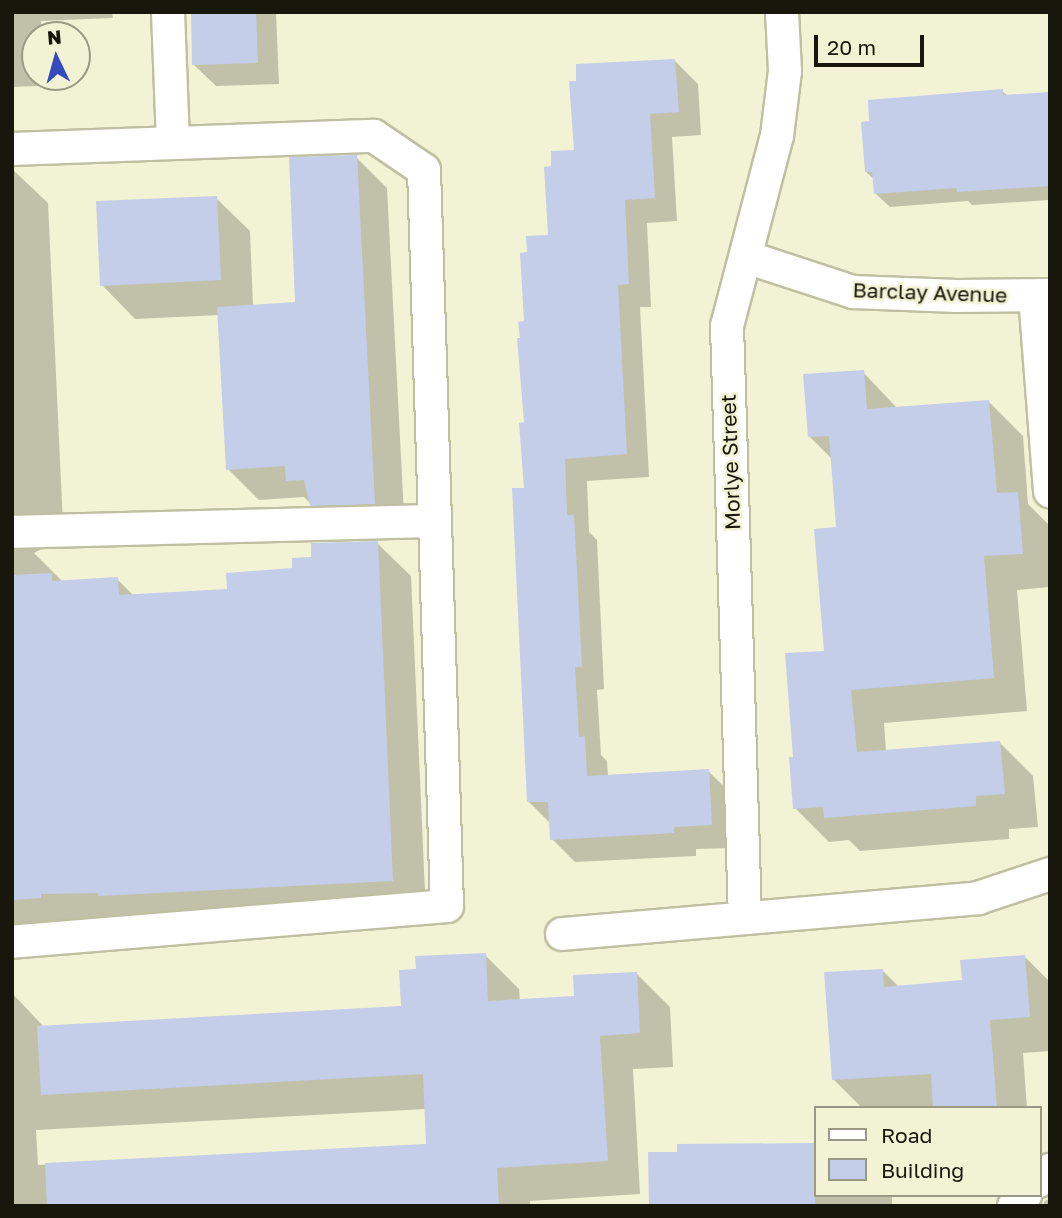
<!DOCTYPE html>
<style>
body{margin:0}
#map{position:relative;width:1062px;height:1218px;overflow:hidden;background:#f2f2d4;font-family:"Golos Text",sans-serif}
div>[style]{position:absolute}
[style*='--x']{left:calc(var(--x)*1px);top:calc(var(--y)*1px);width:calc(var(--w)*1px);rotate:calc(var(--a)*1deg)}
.shadow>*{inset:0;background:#0003}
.building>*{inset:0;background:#c4cee9}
.roads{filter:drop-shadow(2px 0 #bfbfa1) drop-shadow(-2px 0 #bfbfa1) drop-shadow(0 2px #bfbfa1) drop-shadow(0 -2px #bfbfa1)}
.street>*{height:32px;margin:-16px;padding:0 16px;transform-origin:16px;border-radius:16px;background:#fff}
span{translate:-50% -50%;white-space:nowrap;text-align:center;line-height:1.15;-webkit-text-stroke:5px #f2f2d4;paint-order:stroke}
.street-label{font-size:21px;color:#17170c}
.frame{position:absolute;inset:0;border:14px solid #17170c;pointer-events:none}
.legend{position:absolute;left:814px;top:1106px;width:228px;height:91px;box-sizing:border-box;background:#f2f2d4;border:2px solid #9a9a84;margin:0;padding:9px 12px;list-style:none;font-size:21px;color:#17170c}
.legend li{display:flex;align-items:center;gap:14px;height:35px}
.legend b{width:35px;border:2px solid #9a9a84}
.north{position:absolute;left:21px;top:21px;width:70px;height:70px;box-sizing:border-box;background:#f2f2d4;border:2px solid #9a9a84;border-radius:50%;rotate:355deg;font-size:19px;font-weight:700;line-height:28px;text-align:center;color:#17170c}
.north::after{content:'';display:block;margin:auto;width:24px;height:32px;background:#354abc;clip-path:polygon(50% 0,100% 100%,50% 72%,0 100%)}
.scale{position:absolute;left:814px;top:35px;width:110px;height:32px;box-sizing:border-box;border:4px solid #17170c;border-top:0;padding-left:9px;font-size:21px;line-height:24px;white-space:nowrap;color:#17170c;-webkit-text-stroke:5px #f2f2d4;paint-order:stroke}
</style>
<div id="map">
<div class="shadow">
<div style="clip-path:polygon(12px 12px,112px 12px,113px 18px,41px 21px,42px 35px,35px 35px,38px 86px,12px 87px)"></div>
<div style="clip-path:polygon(192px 12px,276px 12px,279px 84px,216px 86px,194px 65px)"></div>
<div style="clip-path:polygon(675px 61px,698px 84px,701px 135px,672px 137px,677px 221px,647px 223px,651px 307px,640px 307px,649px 477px,587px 481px,589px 532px,597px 540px,604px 689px,597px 690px,601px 755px,607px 761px,608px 776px,708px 771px,732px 794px,734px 848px,696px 849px,696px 856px,575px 862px,552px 839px,551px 824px,529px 802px,526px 424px,522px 339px,550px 237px,553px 168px)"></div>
<div style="clip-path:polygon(1002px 91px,1008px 96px,1050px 94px,1050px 200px,972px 205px,968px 201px,890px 207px,876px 194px,875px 180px,866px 172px)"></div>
<div style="clip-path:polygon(356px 157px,387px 188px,405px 534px,342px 536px,304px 497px,259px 500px,228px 469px,219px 315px,135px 319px,102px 285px,216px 198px,250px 231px,253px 306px,297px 303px)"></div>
<div style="clip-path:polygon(12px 169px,48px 203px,64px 546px,45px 547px,34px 553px,63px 582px,117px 579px,134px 596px,229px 590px,294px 569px,313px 558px,377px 543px,411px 576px,426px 914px,12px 930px)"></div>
<div style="clip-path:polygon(863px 372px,897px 408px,989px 402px,1023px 436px,1028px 504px,1050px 526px,1050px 587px,1017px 590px,1027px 711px,884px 723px,886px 751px,999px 742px,1033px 776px,1038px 827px,1009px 829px,1009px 839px,860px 851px,849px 840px,829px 842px,795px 808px,795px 759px,826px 652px,838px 528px,832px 459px,810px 437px)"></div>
<div style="clip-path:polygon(evenodd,485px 955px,519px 989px,520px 1001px,576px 998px,636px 973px,670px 1007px,673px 1067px,633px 1069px,640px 1194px,530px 1201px,530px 1206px,12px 1206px,12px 993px,45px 1028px,403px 1007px,418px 971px,485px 955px,426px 1109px,428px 1145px,38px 1165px,36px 1130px,426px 1109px)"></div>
<div style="clip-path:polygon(1025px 957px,1050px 982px,1050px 1051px,1023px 1053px,1027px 1108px,862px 1108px,833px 1079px,882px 970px,899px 987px,964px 982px)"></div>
<div style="clip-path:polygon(815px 1144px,815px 1195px,892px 1195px,892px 1206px,651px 1206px,679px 1153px,679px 1145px)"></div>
<div style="clip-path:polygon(1050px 1198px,1050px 1206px,1044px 1206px,1044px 1202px)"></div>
</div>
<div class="building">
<div style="clip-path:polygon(191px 12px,256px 12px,258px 63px,192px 65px)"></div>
<div style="clip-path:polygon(675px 59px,679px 112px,650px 114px,655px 198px,625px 200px,629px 284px,618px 285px,627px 454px,565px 459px,567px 515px,574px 515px,582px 667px,575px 667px,579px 737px,585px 736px,587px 776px,709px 769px,712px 825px,674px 827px,674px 833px,550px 840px,548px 802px,527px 802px,512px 488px,524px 488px,519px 423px,524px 422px,517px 338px,520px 338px,518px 322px,524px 321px,520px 253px,527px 252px,526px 236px,548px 235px,544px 167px,551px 166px,551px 151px,574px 150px,569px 81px,576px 81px,576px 64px)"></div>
<div style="clip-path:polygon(1003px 89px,1003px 95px,1050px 92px,1050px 186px,957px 192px,956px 188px,874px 194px,872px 172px,865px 172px,861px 122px,869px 121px,868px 100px)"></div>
<div style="clip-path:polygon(357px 155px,375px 504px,310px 506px,304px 480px,286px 481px,285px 466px,226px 470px,217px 307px,295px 302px,289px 157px)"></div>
<div style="clip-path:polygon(217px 196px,221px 280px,100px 286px,96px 201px)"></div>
<div style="clip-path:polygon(864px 370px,867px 409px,989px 400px,997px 493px,1018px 492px,1023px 554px,984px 556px,994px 678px,851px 690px,857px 752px,1000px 741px,1005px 794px,976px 796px,976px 806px,824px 818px,823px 807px,793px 809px,789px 757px,793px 757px,785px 653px,824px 651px,814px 529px,836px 527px,829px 436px,808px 437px,803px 374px)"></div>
<div style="clip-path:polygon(378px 541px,393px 881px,98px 896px,98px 893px,41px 894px,41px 898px,12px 900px,12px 575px,52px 573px,52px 581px,118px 577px,119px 595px,227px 589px,226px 573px,292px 568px,292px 558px,311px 557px,311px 543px)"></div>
<div style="clip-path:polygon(486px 953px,488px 1001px,574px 996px,573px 975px,637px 972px,640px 1033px,600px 1036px,608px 1161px,497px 1168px,499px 1206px,47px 1206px,45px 1163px,426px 1144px,423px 1074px,41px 1095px,37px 1026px,401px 1006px,399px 970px,416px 969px,415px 956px)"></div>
<div style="clip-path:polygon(1025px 955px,1030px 1017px,990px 1020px,997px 1108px,933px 1108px,931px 1074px,832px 1080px,824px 972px,883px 969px,884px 987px,962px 980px,960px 960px)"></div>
<div style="clip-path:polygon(815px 1143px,815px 1205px,649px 1206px,648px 1152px,677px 1152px,677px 1144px)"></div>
</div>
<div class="roads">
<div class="street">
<div style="--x:168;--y:12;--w:130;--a:87.8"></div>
<div style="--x:12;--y:149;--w:362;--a:-2.1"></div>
<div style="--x:374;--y:136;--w:60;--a:34.2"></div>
<div style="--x:424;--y:170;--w:736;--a:88.21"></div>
<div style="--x:447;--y:906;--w:436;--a:175.3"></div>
<div style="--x:746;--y:257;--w:113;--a:18.1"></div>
<div style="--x:853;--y:292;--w:104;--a:2.2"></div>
<div style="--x:957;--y:296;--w:93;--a:-0.6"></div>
<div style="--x:1035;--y:296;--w:196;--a:85.6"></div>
<div style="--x:12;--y:532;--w:423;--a:-1.5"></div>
<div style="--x:745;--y:918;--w:592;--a:-91.74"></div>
<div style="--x:727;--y:326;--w:196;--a:-75.3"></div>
<div style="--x:777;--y:136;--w:65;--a:-83"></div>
<div style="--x:785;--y:71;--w:59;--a:-92.9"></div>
<div style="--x:562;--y:934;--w:418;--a:-4.9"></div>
<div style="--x:978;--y:898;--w:76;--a:-18.4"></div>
<div style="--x:1039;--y:1181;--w:16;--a:-45"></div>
<div style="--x:1014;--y:1206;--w:16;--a:-45"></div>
</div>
</div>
<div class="street-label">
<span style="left:930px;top:292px;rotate:2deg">Barclay Avenue</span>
<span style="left:730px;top:462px;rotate:-92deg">Morlye Street</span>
</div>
<div class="frame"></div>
<ul class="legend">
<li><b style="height:9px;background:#fff"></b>Road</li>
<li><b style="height:19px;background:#c4cee9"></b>Building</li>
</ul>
<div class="north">N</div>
<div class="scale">20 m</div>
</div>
